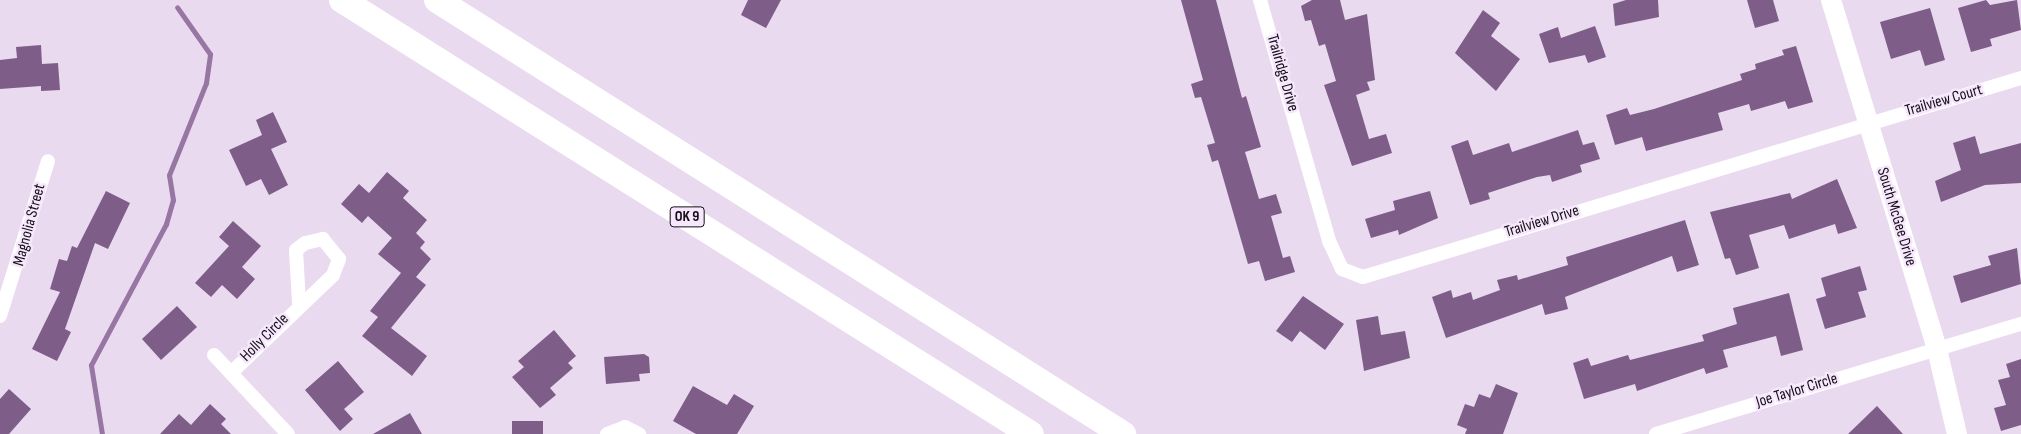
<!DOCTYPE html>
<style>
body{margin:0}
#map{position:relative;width:2021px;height:434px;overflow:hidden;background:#e9daef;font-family:"Sofia Sans Condensed",sans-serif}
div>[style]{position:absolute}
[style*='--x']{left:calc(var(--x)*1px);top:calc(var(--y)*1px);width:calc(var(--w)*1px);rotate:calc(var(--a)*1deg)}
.stream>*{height:5px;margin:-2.5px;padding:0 2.5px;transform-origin:2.5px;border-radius:2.5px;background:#9776a3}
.building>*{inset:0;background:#7e5e89}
.street>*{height:14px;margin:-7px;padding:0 7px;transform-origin:7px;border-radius:7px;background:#fff}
.secondary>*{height:20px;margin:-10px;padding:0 10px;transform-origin:10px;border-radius:10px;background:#fff}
.highway>*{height:26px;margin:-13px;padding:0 13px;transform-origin:13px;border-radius:13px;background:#fff}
span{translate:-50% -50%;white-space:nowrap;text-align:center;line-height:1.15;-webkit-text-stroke:5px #f6e7fc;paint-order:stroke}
.shield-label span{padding:1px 4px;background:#f6e7fc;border:1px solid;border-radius:4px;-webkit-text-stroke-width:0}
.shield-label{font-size:15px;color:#120d14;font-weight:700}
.street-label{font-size:16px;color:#120d14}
</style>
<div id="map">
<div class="stream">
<div style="--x:102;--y:434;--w:70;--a:-99.1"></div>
<div style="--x:91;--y:365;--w:160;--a:-62"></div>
<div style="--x:166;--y:224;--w:25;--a:-74"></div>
<div style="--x:173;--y:200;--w:25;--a:-99"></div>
<div style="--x:169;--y:175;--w:99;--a:-68.1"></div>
<div style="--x:206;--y:83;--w:29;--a:-82"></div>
<div style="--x:210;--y:54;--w:57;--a:-125.1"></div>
</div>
<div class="building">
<div style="clip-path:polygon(748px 0,781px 0,766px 28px,741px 15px)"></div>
<div style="clip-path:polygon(1181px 0,1216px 0,1242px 98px,1246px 96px,1261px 147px,1245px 152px,1259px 199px,1276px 194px,1282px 213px,1271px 216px,1283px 258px,1290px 256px,1295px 272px,1265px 281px,1259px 261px,1248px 264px,1218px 160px,1212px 162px,1207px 145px,1215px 143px,1201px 97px,1195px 98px,1191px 84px,1203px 80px)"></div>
<div style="clip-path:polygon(1312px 0,1340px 0,1345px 20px,1367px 14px,1375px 80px,1367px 82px,1370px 90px,1356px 95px,1369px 139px,1386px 134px,1392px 153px,1352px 166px,1324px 85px,1336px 81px,1325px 44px,1319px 46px,1311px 20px,1305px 21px,1301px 6px)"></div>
<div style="clip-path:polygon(1626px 0,1658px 0,1659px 17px,1615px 26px,1613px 4px)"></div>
<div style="clip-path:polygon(1747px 0,1773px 0,1779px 21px,1755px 28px)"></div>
<div style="clip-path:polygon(1986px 0,1990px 5px,2017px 0,2021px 30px,1990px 39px,1992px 46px,1971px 52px,1958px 8px)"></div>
<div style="clip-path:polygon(1930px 8px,1945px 60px,1925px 66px,1920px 50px,1891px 59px,1880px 22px)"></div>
<div style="clip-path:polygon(1483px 10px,1500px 23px,1491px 36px,1520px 59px,1496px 91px,1455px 53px)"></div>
<div style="clip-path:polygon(1595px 26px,1606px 57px,1588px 63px,1585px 55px,1549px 63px,1539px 34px,1558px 27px,1561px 38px)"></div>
<div style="clip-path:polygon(41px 45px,42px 64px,58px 63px,60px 90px,41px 91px,41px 86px,0 89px,0 60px,17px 58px,16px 47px)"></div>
<div style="clip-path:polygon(1796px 46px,1813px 102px,1788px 109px,1785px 101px,1751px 111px,1749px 104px,1718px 113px,1723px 130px,1646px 151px,1642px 137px,1615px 145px,1606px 115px,1627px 108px,1630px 115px,1654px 109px,1742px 80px,1740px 74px,1756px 69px,1755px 64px,1784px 55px,1782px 50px)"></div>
<div style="clip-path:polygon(273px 112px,287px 142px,271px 149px,288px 185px,269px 195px,261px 179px,246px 186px,229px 150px,262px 135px,256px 120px)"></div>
<div style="clip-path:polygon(1578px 130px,1583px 145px,1594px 142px,1600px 159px,1580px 165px,1582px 172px,1552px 182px,1550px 175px,1537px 177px,1488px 193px,1490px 199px,1470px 205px,1451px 146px,1468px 140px,1473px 155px,1509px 143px,1512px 152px)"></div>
<div style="clip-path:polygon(1975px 136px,1980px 154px,2021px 143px,2021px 183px,1985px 185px,1941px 202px,1935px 181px,1961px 170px,1953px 143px)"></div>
<div style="clip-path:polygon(387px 172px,409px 191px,403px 198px,427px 220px,416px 233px,425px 242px,420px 248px,431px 259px,416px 277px,426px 285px,391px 328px,427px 356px,412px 376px,362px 336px,378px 317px,370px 311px,401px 273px,378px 254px,392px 238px,368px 216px,362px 223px,341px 204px,359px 184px,369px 193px)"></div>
<div style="clip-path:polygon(1837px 179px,1857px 228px,1838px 234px,1835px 224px,1789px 239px,1784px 225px,1749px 235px,1759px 268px,1736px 275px,1730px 258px,1725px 259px,1710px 212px,1790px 193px,1792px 199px)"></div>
<div style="clip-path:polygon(106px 191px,130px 203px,108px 249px,95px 243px,65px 329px,71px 332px,57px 361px,32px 349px,60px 292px,50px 289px,59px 259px,67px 261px,72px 246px,77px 248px)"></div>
<div style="clip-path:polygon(1430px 191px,1438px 218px,1399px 235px,1398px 230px,1371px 238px,1365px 219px,1395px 210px,1393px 201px)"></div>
<div style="clip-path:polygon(1685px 220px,1699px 265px,1677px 272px,1672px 256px,1565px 297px,1568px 309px,1545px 315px,1542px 304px,1446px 338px,1432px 297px,1451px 290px,1453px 298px,1471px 292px,1473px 300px,1500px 290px,1497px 280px,1517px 275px,1518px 280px,1568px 265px,1566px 257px)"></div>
<div style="clip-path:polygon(233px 221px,261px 246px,242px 267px,255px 279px,237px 299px,222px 285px,211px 297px,195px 283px,229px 246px,219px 237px)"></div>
<div style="clip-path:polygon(2017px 248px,2021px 284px,1961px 303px,1953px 276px,1991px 265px,1988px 256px)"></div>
<div style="clip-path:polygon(1860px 266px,1867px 290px,1858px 292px,1866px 317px,1825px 329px,1816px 299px,1826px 296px,1821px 278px)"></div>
<div style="clip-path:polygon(1789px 293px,1803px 350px,1781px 356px,1776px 336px,1723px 350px,1728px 367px,1706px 374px,1704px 368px,1637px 391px,1635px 384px,1584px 399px,1573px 363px,1588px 358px,1591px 366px,1628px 355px,1630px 360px,1704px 341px,1702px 335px,1737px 324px,1733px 308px)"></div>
<div style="clip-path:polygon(1303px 296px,1344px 324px,1325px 350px,1300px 331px,1292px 342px,1276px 331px)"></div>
<div style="clip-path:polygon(177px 306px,197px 327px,161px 360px,142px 339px)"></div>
<div style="clip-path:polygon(1378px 316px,1381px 335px,1405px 331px,1410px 358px,1364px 371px,1356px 320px)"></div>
<div style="clip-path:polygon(554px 330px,576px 356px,568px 363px,573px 368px,550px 388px,556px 395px,540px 408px,512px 377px,524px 367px,518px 361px)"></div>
<div style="clip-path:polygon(644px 354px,649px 357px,650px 373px,639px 374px,640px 381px,606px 384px,604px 357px)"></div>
<div style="clip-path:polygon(2021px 359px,2021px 425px,2001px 431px,1994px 408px,2006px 405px,1998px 380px,2010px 377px,2006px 364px)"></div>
<div style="clip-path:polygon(338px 361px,364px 392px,344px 409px,353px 419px,340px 431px,305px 390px)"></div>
<div style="clip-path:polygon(1496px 384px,1518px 393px,1503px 434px,1465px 434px,1467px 429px,1457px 425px,1465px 404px,1474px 407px,1479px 394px,1490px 398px)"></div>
<div style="clip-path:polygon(693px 386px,727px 405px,734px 394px,754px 406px,737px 434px,696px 434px,673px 421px)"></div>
<div style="clip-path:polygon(9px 389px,31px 409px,9px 434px,0 434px,0 399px)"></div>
<div style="clip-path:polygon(210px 404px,226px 419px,221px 424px,231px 434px,160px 434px,179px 414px,191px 425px)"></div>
<div style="clip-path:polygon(1877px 406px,1903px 434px,1848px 434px)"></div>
<div style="clip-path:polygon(410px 413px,422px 434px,373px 434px)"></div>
<div style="clip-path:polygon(512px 421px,543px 421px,543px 434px,512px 434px)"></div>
</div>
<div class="street">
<div style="--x:1260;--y:0;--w:251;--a:74"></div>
<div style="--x:1329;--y:241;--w:31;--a:65"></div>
<div style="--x:1342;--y:269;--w:22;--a:21"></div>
<div style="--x:1363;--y:277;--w:687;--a:-16.83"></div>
<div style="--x:0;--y:316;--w:162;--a:-72.8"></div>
<div style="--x:214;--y:355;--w:108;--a:46.9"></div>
<div style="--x:232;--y:372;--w:140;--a:-43.8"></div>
<div style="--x:333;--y:275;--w:17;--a:-69"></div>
<div style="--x:339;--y:259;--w:26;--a:-129"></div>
<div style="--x:323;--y:239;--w:18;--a:167"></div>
<div style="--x:305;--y:243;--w:11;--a:142"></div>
<div style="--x:296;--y:250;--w:54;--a:86.8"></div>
<div style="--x:607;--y:434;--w:19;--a:-21"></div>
<div style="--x:625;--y:427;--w:16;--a:27"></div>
<div style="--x:1656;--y:434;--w:381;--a:-16.8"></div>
</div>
<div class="secondary">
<div style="--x:1831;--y:0;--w:365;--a:73.1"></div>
<div style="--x:1937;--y:349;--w:87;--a:76.8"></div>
</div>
<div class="highway">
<div style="--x:342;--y:0;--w:814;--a:32.21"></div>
<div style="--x:437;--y:0;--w:812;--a:32.32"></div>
</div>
<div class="shield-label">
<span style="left:687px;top:217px">OK 9</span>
</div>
<div class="street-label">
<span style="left:1282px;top:73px;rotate:74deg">Trailridge Drive</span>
<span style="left:1944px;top:101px;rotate:-16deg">Trailview Court</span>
<span style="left:1896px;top:217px;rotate:73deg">South McGee Drive</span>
<span style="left:1542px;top:222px;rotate:-17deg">Trailview Drive</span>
<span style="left:30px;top:225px;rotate:-75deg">Magnolia Street</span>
<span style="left:265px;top:338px;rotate:-45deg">Holly Circle</span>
<span style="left:1797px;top:391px;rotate:-17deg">Joe Taylor Circle</span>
</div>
</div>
